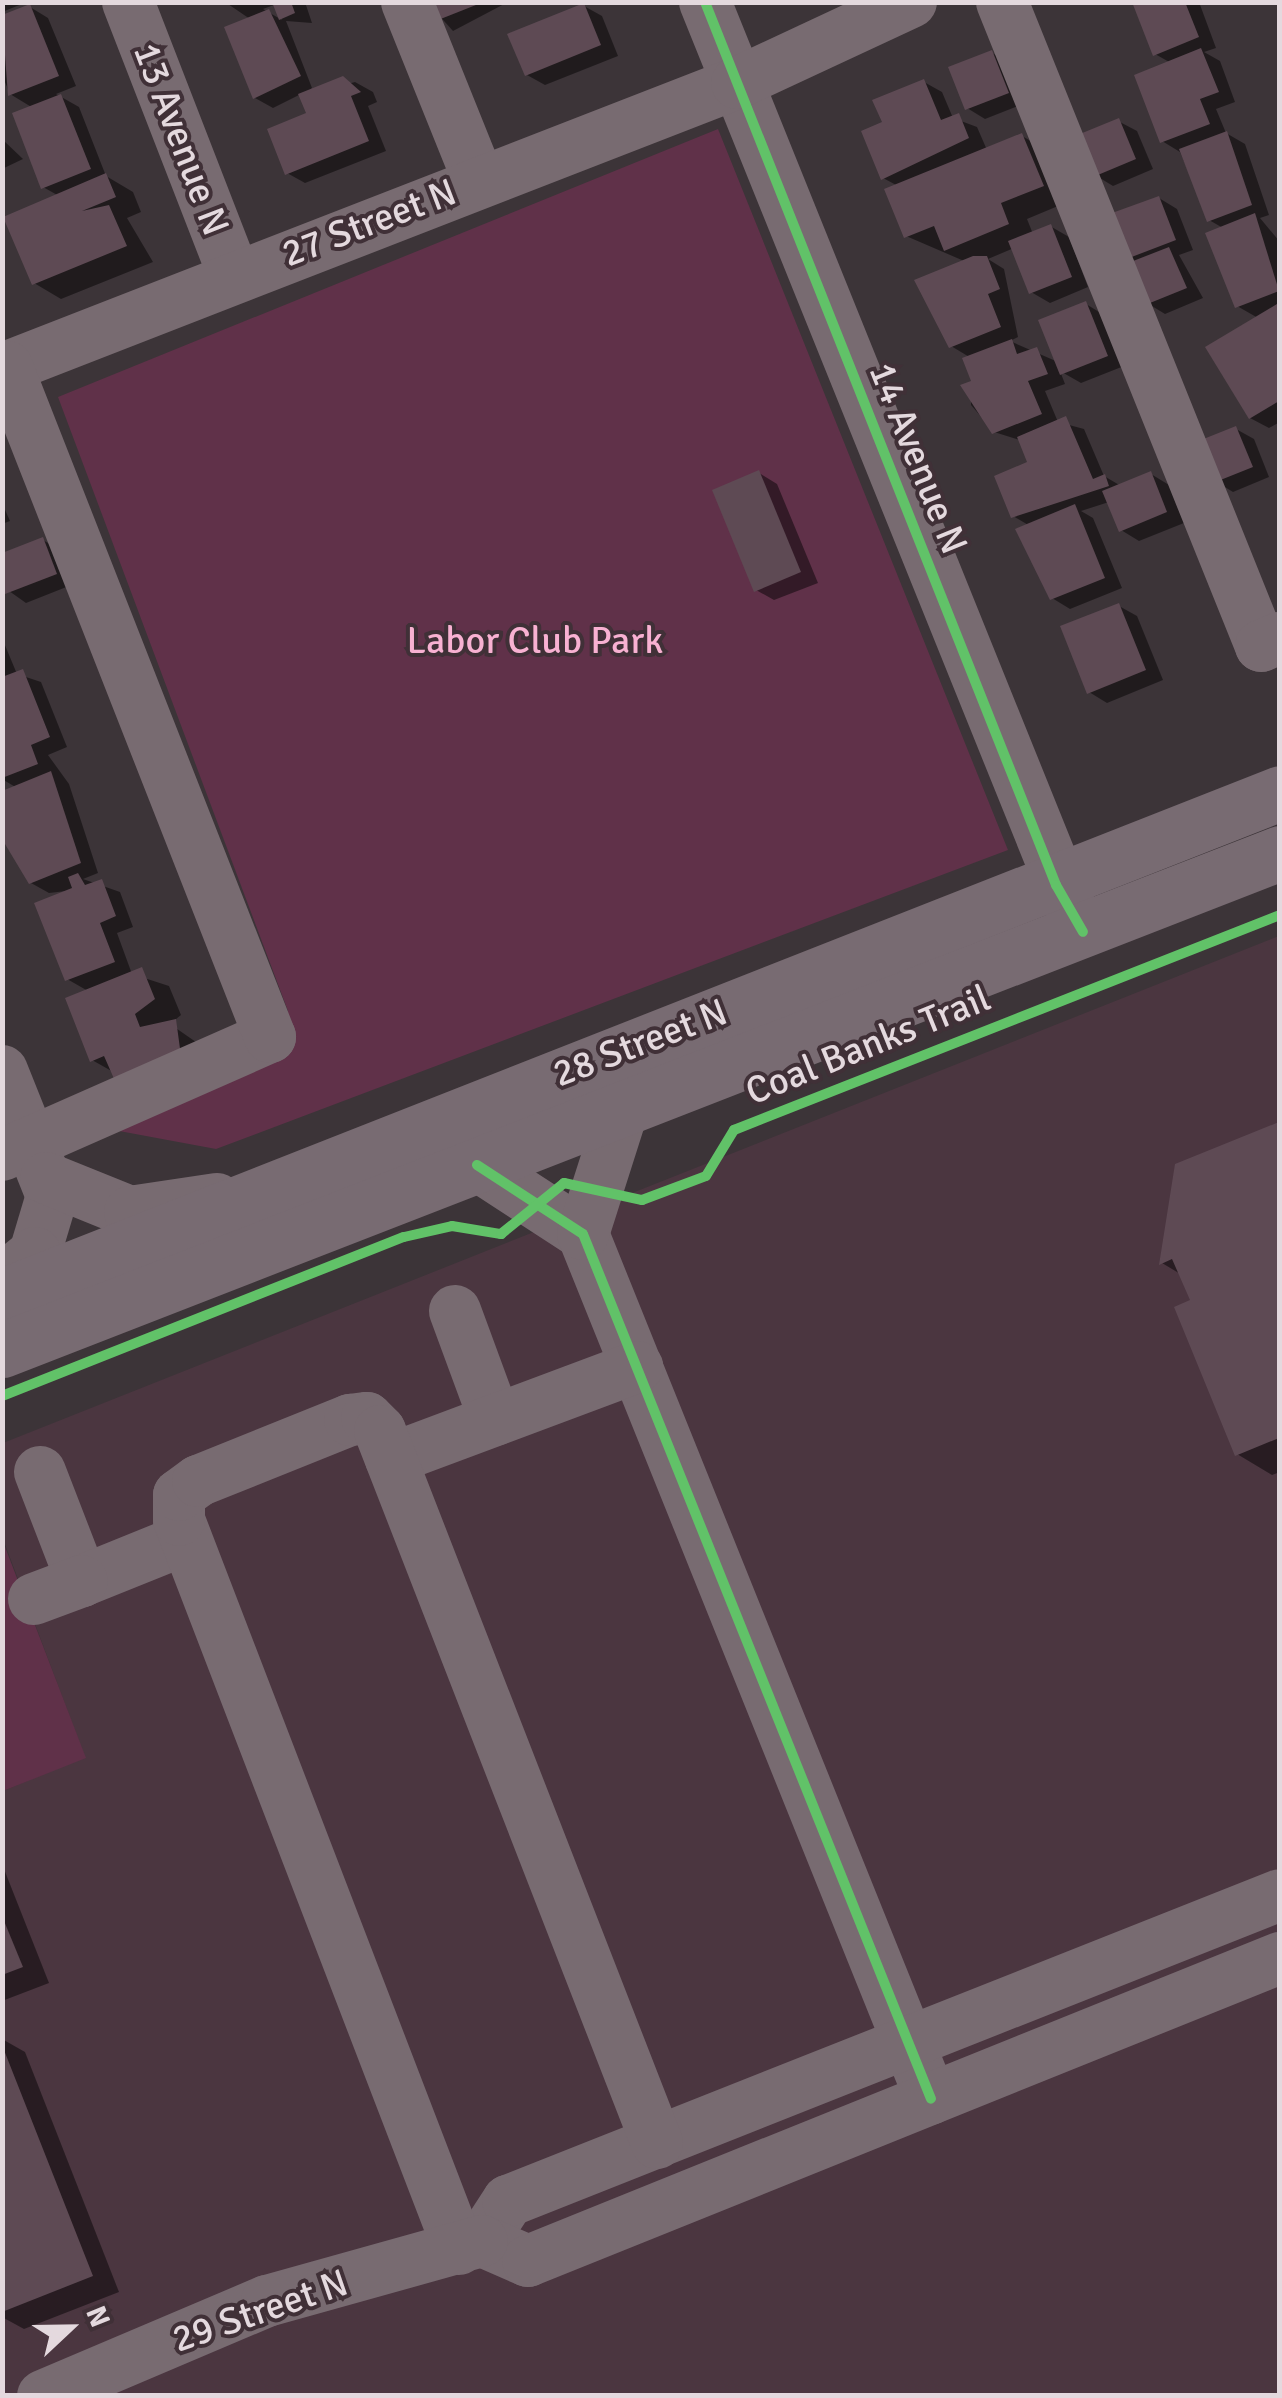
<!DOCTYPE html>
<style>
body{margin:0}
#map{position:relative;width:1282px;height:2398px;overflow:hidden;background:#3c3438;font-family:Signika,sans-serif}
div>[style]{position:absolute}
[style*='--x']{left:calc(var(--x)*1px);top:calc(var(--y)*1px);width:calc(var(--w)*1px);rotate:calc(var(--a)*1deg)}
.built>*{inset:0;background:#4b3640}
.green>*{inset:0;background:#603149}
.shadow>*{inset:0;background:#0007}
.building>*{inset:0;background:#5e4a54}
.minor>*{height:52px;margin:-26px;padding:0 26px;transform-origin:26px;border-radius:26px;background:#786b71}
.major>*{height:55px;margin:-27.5px;padding:0 27.5px;transform-origin:27.5px;border-radius:27.5px;background:#786b72}
.cycleway>*{height:10px;margin:-5px;padding:0 5px;transform-origin:5px;border-radius:5px;background:#61c268}
span{translate:-50% -50%;white-space:nowrap;text-align:center;line-height:1.15;-webkit-text-stroke:8px #403037;paint-order:stroke}
.street-label{font-size:38px;color:#e4d9de}
.park-label{font-size:38px;color:#f8b1d2}
.frame{position:absolute;inset:0;border:5px solid #e4d9de;pointer-events:none}
.north{position:absolute;left:20px;top:2278px;width:100px;height:100px;-webkit-text-stroke:8px #403037;paint-order:stroke;rotate:68deg;font-size:28px;font-weight:700;line-height:40px;text-align:center;color:#e4d9de}
.north::after{content:'';display:block;margin:auto;width:35px;height:45px;background:#e4d9de;clip-path:polygon(50% 0,100% 100%,50% 72%,0 100%)}
</style>
<div id="map">
<div class="built">
<div style="clip-path:polygon(1279px 936px,1279px 2395px,3px 2395px,3px 1791px,85px 1757px,3px 1539px,3px 1443px)"></div>
</div>
<div class="green">
<div style="clip-path:polygon(718px 129px,1008px 850px,216px 1149px,103px 1128px,284px 1033px,288px 1011px,58px 397px)"></div>
<div style="clip-path:polygon(2px 1539px,86px 1758px,3px 1791px,2px 1791px)"></div>
</div>
<div class="shadow">
<div style="clip-path:polygon(2px 2px,27px 2px,2px 12px)"></div>
<div style="clip-path:polygon(evenodd,225px 2px,305px 2px,312px 23px,286px 21px,312px 88px,303px 96px,355px 82px,373px 92px,377px 102px,368px 106px,386px 151px,305px 183px,287px 173px,309px 115px,301px 94px,273px 108px,255px 98px,250px 19px,225px 2px,274px 5px,282px 20px,263px 9px,274px 5px)"></div>
<div style="clip-path:polygon(427px 2px,508px 2px,453px 31px)"></div>
<div style="clip-path:polygon(1135px 2px,1199px 2px,1216px 48px,1204px 52px,1220px 61px,1235px 102px,1216px 109px,1226px 133px,1245px 144px,1269px 215px,1260px 218px,1280px 242px,1280px 422px,1269px 428px,1250px 418px,1258px 318px,1237px 306px,1223px 228px,1209px 220px,1180px 152px,1162px 141px,1171px 63px,1155px 54px)"></div>
<div style="clip-path:polygon(584px 6px,602px 16px,618px 56px,545px 85px,527px 75px)"></div>
<div style="clip-path:polygon(30px 7px,48px 18px,76px 86px,56px 94px,79px 107px,106px 176px,133px 192px,141px 212px,127px 218px,153px 262px,61px 299px,34px 283px,59px 196px,43px 187px,33px 108px,10px 94px,2px 75px,2px 18px)"></div>
<div style="clip-path:polygon(992px 53px,1010px 63px,1026px 103px,985px 119px,967px 108px)"></div>
<div style="clip-path:polygon(924px 82px,942px 92px,953px 118px,977px 127px,987px 150px,1022px 136px,1050px 152px,1070px 201px,1027px 219px,1033px 234px,1050px 226px,1069px 237px,1088px 287px,1050px 303px,1031px 292px,1014px 248px,988px 259px,1004px 269px,1018px 337px,1010px 341px,1058px 362px,1086px 304px,1104px 315px,1124px 366px,1081px 383px,1060px 371px,1065px 384px,1045px 391px,1058px 422px,1084px 429px,1104px 476px,1121px 486px,1151px 474px,1169px 485px,1184px 523px,1139px 541px,1121px 530px,1109px 502px,1081px 511px,1093px 518px,1122px 588px,1070px 609px,1052px 598px,1030px 526px,1013px 516px,1030px 463px,1020px 440px,994px 432px,971px 405px,971px 358px,951px 346px,971px 264px,906px 236px,898px 186px,883px 178px,885px 124px)"></div>
<div style="clip-path:polygon(1118px 121px,1137px 131px,1153px 169px,1113px 186px,1095px 175px)"></div>
<div style="clip-path:polygon(2px 139px,23px 159px,2px 169px)"></div>
<div style="clip-path:polygon(1159px 198px,1177px 209px,1193px 250px,1179px 255px,1203px 298px,1165px 314px,1147px 303px,1131px 256px)"></div>
<div style="clip-path:polygon(1236px 429px,1254px 439px,1269px 477px,1233px 492px,1215px 481px)"></div>
<div style="clip-path:polygon(759px 473px,777px 484px,818px 583px,774px 600px,756px 590px)"></div>
<div style="clip-path:polygon(2px 503px,10px 521px,2px 524px)"></div>
<div style="clip-path:polygon(43px 540px,61px 551px,74px 584px,26px 603px,2px 586px,2px 547px,6px 556px)"></div>
<div style="clip-path:polygon(1119px 606px,1137px 616px,1163px 680px,1107px 703px,1089px 692px)"></div>
<div style="clip-path:polygon(2px 638px,17px 674px,41px 682px,67px 747px,48px 755px,69px 784px,98px 873px,83px 879px,120px 892px,133px 927px,117px 933px,132px 974px,169px 986px,181px 1015px,170px 1024px,206px 1049px,115px 1073px,92px 1060px,88px 991px,67px 979px,75px 890px,49px 893px,31px 883px,2px 833px,17px 788px,2px 779px)"></div>
<div style="clip-path:polygon(1280px 1125px,1280px 1472px,1272px 1475px,1237px 1454px,1193px 1301px,1182px 1275px,1162px 1263px,1178px 1166px)"></div>
<div style="clip-path:polygon(2px 1864px,49px 1983px,2px 2001px)"></div>
<div style="clip-path:polygon(2px 2039px,25px 2052px,119px 2292px,24px 2329px,2px 2317px)"></div>
</div>
<div class="building">
<div style="clip-path:polygon(272px 2px,291px 2px,295px 13px,279px 20px)"></div>
<div style="clip-path:polygon(425px 2px,481px 2px,481px 3px,433px 22px)"></div>
<div style="clip-path:polygon(1132px 2px,1185px 2px,1199px 37px,1153px 56px)"></div>
<div style="clip-path:polygon(584px 3px,601px 45px,525px 76px,507px 34px)"></div>
<div style="clip-path:polygon(30px 4px,59px 76px,8px 96px,2px 15px)"></div>
<div style="clip-path:polygon(269px 9px,301px 76px,253px 99px,224px 27px)"></div>
<div style="clip-path:polygon(1201px 48px,1219px 92px,1200px 99px,1210px 124px,1160px 143px,1134px 75px)"></div>
<div style="clip-path:polygon(992px 50px,1009px 93px,965px 110px,948px 67px)"></div>
<div style="clip-path:polygon(343px 76px,361px 92px,351px 96px,369px 141px,285px 175px,267px 129px,306px 113px,298px 94px)"></div>
<div style="clip-path:polygon(924px 79px,941px 120px,959px 113px,969px 138px,881px 180px,861px 131px,882px 122px,872px 100px)"></div>
<div style="clip-path:polygon(61px 94px,91px 169px,41px 189px,12px 113px)"></div>
<div style="clip-path:polygon(1119px 118px,1136px 159px,1093px 177px,1075px 136px)"></div>
<div style="clip-path:polygon(1227px 131px,1252px 205px,1207px 222px,1179px 149px)"></div>
<div style="clip-path:polygon(1022px 133px,1044px 186px,1001px 203px,1009px 224px,944px 251px,934px 226px,904px 238px,884px 189px)"></div>
<div style="clip-path:polygon(106px 173px,116px 197px,82px 211px,109px 205px,127px 246px,32px 285px,3px 217px)"></div>
<div style="clip-path:polygon(1159px 196px,1176px 240px,1129px 258px,1112px 213px)"></div>
<div style="clip-path:polygon(1255px 213px,1279px 291px,1235px 308px,1205px 233px)"></div>
<div style="clip-path:polygon(1051px 224px,1072px 277px,1029px 294px,1008px 241px)"></div>
<div style="clip-path:polygon(1169px 247px,1187px 288px,1145px 305px,1128px 263px)"></div>
<div style="clip-path:polygon(973px 256px,987px 256px,1000px 289px,988px 294px,1001px 327px,949px 348px,914px 280px)"></div>
<div style="clip-path:polygon(1086px 301px,1108px 356px,1060px 375px,1038px 320px)"></div>
<div style="clip-path:polygon(1277px 304px,1279px 401px,1249px 419px,1205px 347px)"></div>
<div style="clip-path:polygon(1012px 339px,1017px 354px,1037px 347px,1048px 374px,1028px 381px,1042px 414px,992px 434px,960px 385px,971px 381px,962px 358px)"></div>
<div style="clip-path:polygon(1066px 416px,1093px 479px,1105px 474px,1109px 486px,1011px 518px,994px 476px,1027px 462px,1017px 437px)"></div>
<div style="clip-path:polygon(1236px 426px,1253px 467px,1213px 483px,1196px 442px)"></div>
<div style="clip-path:polygon(759px 470px,801px 572px,754px 592px,712px 490px)"></div>
<div style="clip-path:polygon(1151px 471px,1167px 512px,1119px 532px,1102px 491px)"></div>
<div style="clip-path:polygon(1075px 504px,1105px 578px,1050px 600px,1015px 529px)"></div>
<div style="clip-path:polygon(43px 537px,57px 574px,5px 594px,2px 553px)"></div>
<div style="clip-path:polygon(1119px 603px,1146px 670px,1087px 694px,1060px 626px)"></div>
<div style="clip-path:polygon(23px 669px,50px 737px,31px 745px,38px 764px,2px 778px,2px 677px)"></div>
<div style="clip-path:polygon(51px 771px,81px 863px,29px 884px,2px 839px,2px 791px)"></div>
<div style="clip-path:polygon(78px 873px,85px 885px,102px 879px,116px 916px,100px 923px,115px 962px,65px 981px,34px 903px,72px 888px,68px 877px)"></div>
<div style="clip-path:polygon(142px 967px,155px 999px,135px 1014px,140px 1027px,176px 1019px,181px 1056px,115px 1081px,104px 1056px,90px 1062px,65px 998px)"></div>
<div style="clip-path:polygon(1279px 1122px,1279px 1438px,1235px 1456px,1174px 1307px,1190px 1300px,1172px 1259px,1159px 1265px,1175px 1164px)"></div>
<div style="clip-path:polygon(2px 1916px,23px 1967px,2px 1975px)"></div>
<div style="clip-path:polygon(2px 2045px,93px 2276px,2px 2312px)"></div>
</div>
<div class="minor">
<div style="--x:128;--y:2;--w:293;--a:68.8"></div>
<div style="--x:407;--y:2;--w:193;--a:68.1"></div>
<div style="--x:705;--y:2;--w:989;--a:68.03"></div>
<div style="--x:1002;--y:2;--w:694;--a:68.09"></div>
<div style="--x:1261;--y:646;--w:21;--a:-23"></div>
<div style="--x:2;--y:369;--w:789;--a:-21.26"></div>
<div style="--x:737;--y:83;--w:192;--a:-25"></div>
<div style="--x:2;--y:1071;--w:135;--a:68.2"></div>
<div style="--x:52;--y:1196;--w:59;--a:106.6"></div>
<div style="--x:35;--y:1253;--w:43;--a:140.7"></div>
<div style="--x:2;--y:1155;--w:293;--a:-23.8"></div>
<div style="--x:270;--y:1037;--w:720;--a:-111.43"></div>
<div style="--x:477;--y:1165;--w:126;--a:33.1"></div>
<div style="--x:583;--y:1234;--w:932;--a:68.08"></div>
<div style="--x:46;--y:1178;--w:91;--a:22"></div>
<div style="--x:130;--y:1212;--w:88;--a:-8.5"></div>
<div style="--x:583;--y:1234;--w:131;--a:-72.3"></div>
<div style="--x:455;--y:1311;--w:116;--a:69.8"></div>
<div style="--x:391;--y:1459;--w:263;--a:-20.5"></div>
<div style="--x:40;--y:1472;--w:117;--a:68.9"></div>
<div style="--x:82;--y:1581;--w:112;--a:-22"></div>
<div style="--x:34;--y:1599;--w:51;--a:-20.6"></div>
<div style="--x:482;--y:2241;--w:48;--a:-57"></div>
<div style="--x:508;--y:2201;--w:830;--a:-21.62"></div>
<div style="--x:482;--y:2241;--w:50;--a:23.5"></div>
<div style="--x:528;--y:2261;--w:811;--a:-21.95"></div>
<div style="--x:459;--y:2249;--w:781;--a:-111.01"></div>
<div style="--x:179;--y:1520;--w:25;--a:-90"></div>
<div style="--x:179;--y:1495;--w:24;--a:-36"></div>
<div style="--x:198;--y:1481;--w:164;--a:-21.9"></div>
<div style="--x:350;--y:1420;--w:17;--a:-7"></div>
<div style="--x:367;--y:1418;--w:18;--a:45"></div>
<div style="--x:380;--y:1431;--w:764;--a:68.74"></div>
<div style="--x:43;--y:2396;--w:243;--a:-23"></div>
<div style="--x:267;--y:2301;--w:223;--a:-15.6"></div>
</div>
<div class="major">
<div style="--x:2;--y:1296;--w:1373;--a:-21.48"></div>
<div style="--x:2;--y:1350;--w:1371;--a:-21.25"></div>
</div>
<div class="cycleway">
<div style="--x:705;--y:2;--w:950;--a:68.32"></div>
<div style="--x:1056;--y:885;--w:54;--a:60.1"></div>
<div style="--x:477;--y:1165;--w:126;--a:33.1"></div>
<div style="--x:583;--y:1234;--w:932;--a:68.08"></div>
<div style="--x:2;--y:1396;--w:432;--a:-21.6"></div>
<div style="--x:404;--y:1237;--w:49;--a:-12.9"></div>
<div style="--x:452;--y:1226;--w:50;--a:9.3"></div>
<div style="--x:501;--y:1234;--w:81;--a:-39"></div>
<div style="--x:564;--y:1183;--w:80;--a:12.3"></div>
<div style="--x:642;--y:1200;--w:68;--a:-20.6"></div>
<div style="--x:706;--y:1176;--w:54;--a:-58.7"></div>
<div style="--x:734;--y:1130;--w:587;--a:-21.49"></div>
</div>
<div class="street-label">
<span style="left:181px;top:139px;rotate:69deg">13 Avenue N</span>
<span style="left:369px;top:223px;rotate:-21deg">27 Street N</span>
<span style="left:918px;top:458px;rotate:68deg">14 Avenue N</span>
<span style="left:640px;top:1043px;rotate:-21deg">28 Street N</span>
<span style="left:868px;top:1045px;rotate:-22deg">Coal Banks Trail</span>
<span style="left:260px;top:2311px;rotate:-19deg">29 Street N</span>
</div>
<div class="park-label">
<span style="left:535px;top:641px">Labor Club Park</span>
</div>
<div class="frame"></div>
<div class="north">N</div>
</div>
